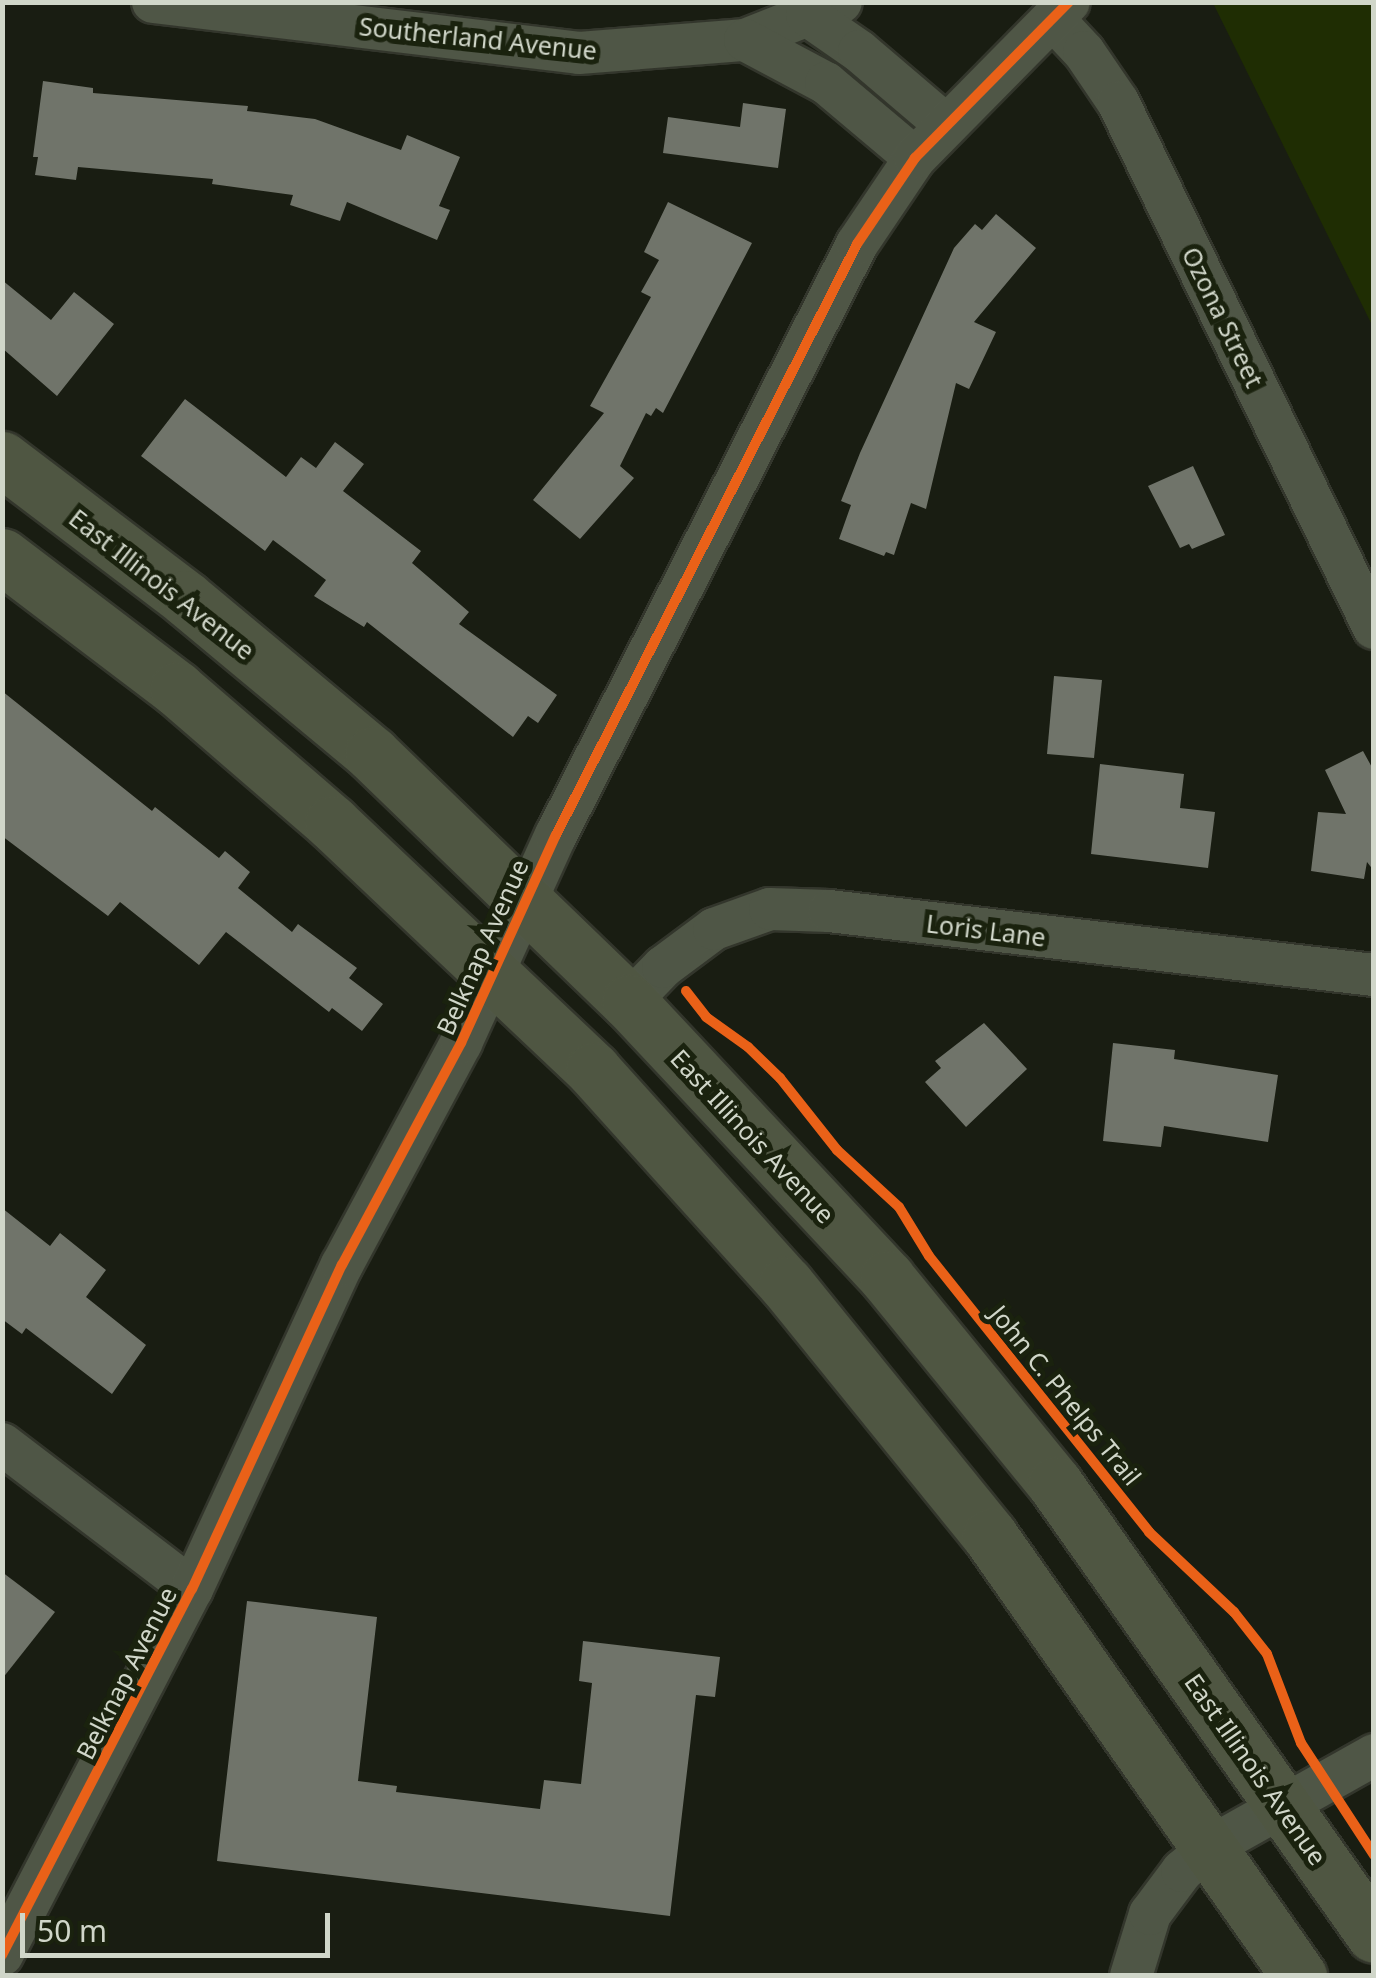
<!DOCTYPE html>
<style>
body{margin:0}
#map{position:relative;width:1376px;height:1978px;overflow:hidden;background:#191d12;font-family:"Noto Sans",sans-serif}
div>[style]{position:absolute}
[style*='--x']{left:calc(var(--x)*1px);top:calc(var(--y)*1px);width:calc(var(--w)*1px);rotate:calc(var(--a)*1deg)}
.green>*{inset:0;background:#1f2d03}
.building>*{inset:0;background:#70746a}
.roads{filter:drop-shadow(2px 0 #33362c) drop-shadow(-2px 0 #33362c) drop-shadow(0 2px #33362c) drop-shadow(0 -2px #33362c)}
.minor>*{height:42px;margin:-21px;padding:0 21px;transform-origin:21px;border-radius:21px;background:#4f5646}
.major>*{height:55px;margin:-27.5px;padding:0 27.5px;transform-origin:27.5px;border-radius:27.5px;background:#4f5642}
.cycleway>*{height:10px;margin:-5px;padding:0 5px;transform-origin:5px;border-radius:5px;background:#ea6118}
span{translate:-50% -50%;white-space:nowrap;text-align:center;line-height:1.15;-webkit-text-stroke:10px #1a220e;paint-order:stroke}
.street-label{font-size:25px;color:#d0d6c9}
.frame{position:absolute;inset:0;border:5px solid #d0d6c9;pointer-events:none}
.scale{position:absolute;left:20px;top:1913px;width:310px;height:45px;box-sizing:border-box;border:5px solid #d0d6c9;border-top:0;padding-left:12px;font-size:30px;line-height:35px;white-space:nowrap;color:#d0d6c9;-webkit-text-stroke:8px #1a220e;paint-order:stroke}
</style>
<div id="map">
<div class="green">
<div style="clip-path:polygon(1213px 3px,1373px 3px,1373px 327px)"></div>
</div>
<div class="building">
<div style="clip-path:polygon(43px 81px,93px 88px,93px 93px,248px 106px,247px 111px,315px 119px,401px 150px,407px 135px,460px 157px,439px 206px,450px 210px,437px 240px,347px 202px,340px 221px,290px 205px,293px 195px,212px 184px,213px 179px,78px 167px,76px 180px,35px 175px,38px 157px,33px 157px)"></div>
<div style="clip-path:polygon(743px 103px,786px 109px,778px 168px,663px 153px,668px 117px,740px 127px)"></div>
<div style="clip-path:polygon(668px 202px,752px 243px,663px 413px,656px 408px,651px 416px,646px 413px,620px 466px,634px 478px,580px 539px,533px 500px,604px 413px,590px 406px,651px 297px,641px 292px,659px 260px,644px 252px)"></div>
<div style="clip-path:polygon(996px 214px,1036px 248px,974px 322px,996px 332px,969px 389px,956px 383px,926px 509px,911px 503px,894px 555px,886px 552px,884px 556px,839px 539px,851px 505px,841px 501px,860px 453px,954px 248px,975px 224px,982px 230px)"></div>
<div style="clip-path:polygon(2px 280px,51px 320px,74px 292px,114px 324px,57px 396px,2px 348px)"></div>
<div style="clip-path:polygon(185px 399px,286px 477px,301px 457px,316px 468px,335px 442px,364px 464px,343px 491px,421px 551px,412px 563px,469px 612px,459px 624px,557px 695px,538px 723px,528px 716px,513px 737px,367px 622px,364px 627px,314px 596px,326px 580px,273px 540px,265px 551px,141px 456px)"></div>
<div style="clip-path:polygon(1193px 466px,1225px 535px,1192px 549px,1189px 544px,1180px 548px,1148px 486px)"></div>
<div style="clip-path:polygon(1054px 676px,1102px 680px,1094px 758px,1047px 754px)"></div>
<div style="clip-path:polygon(2px 691px,152px 811px,155px 807px,219px 858px,225px 851px,250px 872px,238px 888px,292px 932px,298px 924px,357px 968px,349px 978px,383px 1004px,362px 1031px,332px 1008px,329px 1012px,226px 932px,199px 965px,120px 902px,108px 916px,2px 836px)"></div>
<div style="clip-path:polygon(1363px 751px,1374px 771px,1374px 871px,1367px 862px,1364px 879px,1311px 871px,1318px 812px,1346px 814px,1325px 770px)"></div>
<div style="clip-path:polygon(1100px 764px,1184px 774px,1180px 808px,1215px 812px,1208px 868px,1091px 854px)"></div>
<div style="clip-path:polygon(984px 1023px,1027px 1069px,966px 1127px,925px 1082px,941px 1068px,935px 1061px)"></div>
<div style="clip-path:polygon(1113px 1043px,1175px 1050px,1174px 1059px,1278px 1075px,1268px 1142px,1164px 1126px,1161px 1147px,1103px 1141px)"></div>
<div style="clip-path:polygon(2px 1208px,50px 1246px,60px 1233px,106px 1270px,86px 1297px,146px 1345px,112px 1394px,26px 1328px,22px 1334px,2px 1319px)"></div>
<div style="clip-path:polygon(2px 1572px,55px 1612px,2px 1679px)"></div>
<div style="clip-path:polygon(247px 1601px,377px 1617px,358px 1781px,397px 1786px,396px 1792px,540px 1809px,544px 1780px,581px 1784px,592px 1683px,579px 1681px,583px 1641px,720px 1657px,715px 1697px,696px 1695px,670px 1916px,217px 1861px)"></div>
</div>
<div class="roads">
<div class="minor">
<div style="--x:153;--y:2;--w:429;--a:6.8"></div>
<div style="--x:579;--y:53;--w:167;--a:-4.5"></div>
<div style="--x:745;--y:40;--w:103;--a:-21.6"></div>
<div style="--x:807;--y:15;--w:63;--a:34.7"></div>
<div style="--x:859;--y:51;--w:114;--a:40.4"></div>
<div style="--x:1053;--y:19;--w:45;--a:46.8"></div>
<div style="--x:1084;--y:52;--w:60;--a:55.8"></div>
<div style="--x:1118;--y:102;--w:585;--a:64.05"></div>
<div style="--x:745;--y:40;--w:92;--a:28"></div>
<div style="--x:826;--y:83;--w:116;--a:40.1"></div>
<div style="--x:629;--y:1002;--w:49;--a:-45.8"></div>
<div style="--x:663;--y:967;--w:64;--a:-36.7"></div>
<div style="--x:714;--y:929;--w:59;--a:-19.7"></div>
<div style="--x:770;--y:909;--w:59;--a:1.9"></div>
<div style="--x:829;--y:911;--w:549;--a:6.7"></div>
<div style="--x:2;--y:1444;--w:239;--a:37.3"></div>
<div style="--x:2;--y:1955;--w:412;--a:-62.6"></div>
<div style="--x:192;--y:1589;--w:357;--a:-65.2"></div>
<div style="--x:342;--y:1265;--w:252;--a:-61.8"></div>
<div style="--x:461;--y:1043;--w:229;--a:-65.5"></div>
<div style="--x:556;--y:835;--w:663;--a:-63.01"></div>
<div style="--x:857;--y:244;--w:104;--a:-56"></div>
<div style="--x:915;--y:158;--w:219;--a:-45.4"></div>
<div style="--x:1131;--y:1976;--w:65;--a:-73"></div>
<div style="--x:1150;--y:1914;--w:54;--a:-53.3"></div>
<div style="--x:1182;--y:1871;--w:39;--a:-40"></div>
<div style="--x:1212;--y:1846;--w:186;--a:-29.3"></div>
</div>
<div class="major">
<div style="--x:2;--y:459;--w:230;--a:37.2"></div>
<div style="--x:185;--y:598;--w:244;--a:39.8"></div>
<div style="--x:372;--y:754;--w:357;--a:44"></div>
<div style="--x:629;--y:1002;--w:378;--a:46.9"></div>
<div style="--x:887;--y:1278;--w:266;--a:50.8"></div>
<div style="--x:1055;--y:1484;--w:552;--a:54.73"></div>
<div style="--x:2;--y:556;--w:220;--a:37.2"></div>
<div style="--x:177;--y:689;--w:205;--a:40.8"></div>
<div style="--x:332;--y:823;--w:359;--a:43.4"></div>
<div style="--x:593;--y:1070;--w:288;--a:48"></div>
<div style="--x:786;--y:1284;--w:324;--a:51"></div>
<div style="--x:990;--y:1536;--w:538;--a:54.92"></div>
</div>
</div>
<div class="cycleway">
<div style="--x:686;--y:991;--w:33;--a:52"></div>
<div style="--x:706;--y:1017;--w:52;--a:35.5"></div>
<div style="--x:748;--y:1047;--w:45;--a:44.1"></div>
<div style="--x:780;--y:1078;--w:92;--a:51.6"></div>
<div style="--x:837;--y:1150;--w:84;--a:42.6"></div>
<div style="--x:899;--y:1207;--w:57;--a:58.5"></div>
<div style="--x:929;--y:1256;--w:353;--a:51.4"></div>
<div style="--x:1149;--y:1532;--w:117;--a:43.3"></div>
<div style="--x:1234;--y:1612;--w:53;--a:51.8"></div>
<div style="--x:1267;--y:1654;--w:95;--a:69.1"></div>
<div style="--x:1301;--y:1743;--w:134;--a:56.9"></div>
<div style="--x:2;--y:1955;--w:412;--a:-62.6"></div>
<div style="--x:192;--y:1589;--w:357;--a:-65.2"></div>
<div style="--x:342;--y:1265;--w:252;--a:-61.8"></div>
<div style="--x:461;--y:1043;--w:229;--a:-65.5"></div>
<div style="--x:556;--y:835;--w:663;--a:-63.01"></div>
<div style="--x:857;--y:244;--w:104;--a:-56"></div>
<div style="--x:915;--y:158;--w:219;--a:-45.4"></div>
</div>
<div class="street-label">
<span style="left:478px;top:38px;rotate:6deg">Southerland Avenue</span>
<span style="left:1223px;top:317px;rotate:64deg">Ozona Street</span>
<span style="left:162px;top:584px;rotate:38deg">East Illinois Avenue</span>
<span style="left:986px;top:930px;rotate:7deg">Loris Lane</span>
<span style="left:482px;top:947px;rotate:-66deg">Belknap Avenue</span>
<span style="left:753px;top:1136px;rotate:47deg">East Illinois Avenue</span>
<span style="left:1066px;top:1395px;rotate:51deg">John C. Phelps Trail</span>
<span style="left:126px;top:1673px;rotate:-63deg">Belknap Avenue</span>
<span style="left:1256px;top:1769px;rotate:55deg">East Illinois Avenue</span>
</div>
<div class="frame"></div>
<div class="scale">50 m</div>
</div>
